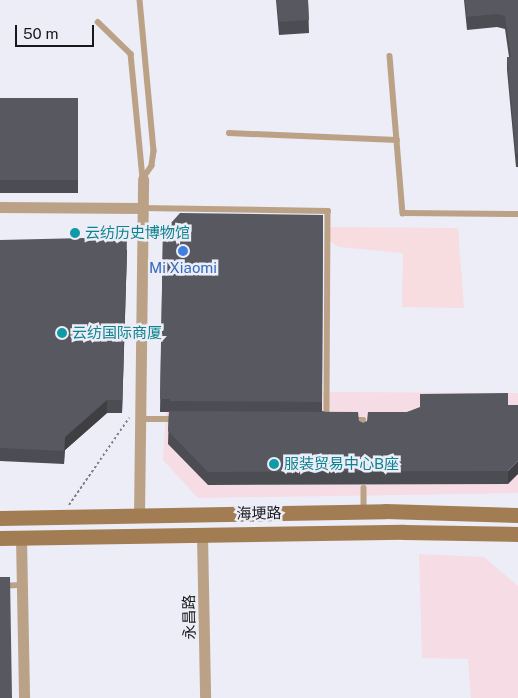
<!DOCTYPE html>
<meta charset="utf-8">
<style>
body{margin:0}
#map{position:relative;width:518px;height:698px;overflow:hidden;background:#ededf7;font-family:"Public Sans","Noto Sans SC",sans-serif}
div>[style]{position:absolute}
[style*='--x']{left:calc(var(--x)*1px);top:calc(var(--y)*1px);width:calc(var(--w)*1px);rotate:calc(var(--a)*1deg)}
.commercial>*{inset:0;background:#f6dce5}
.industrial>*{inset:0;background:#f7dce0}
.path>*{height:2px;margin-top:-1px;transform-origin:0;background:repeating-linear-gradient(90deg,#7e7e85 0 2.5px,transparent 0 5px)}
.lane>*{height:5.5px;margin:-2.75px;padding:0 2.75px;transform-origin:2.75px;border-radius:2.75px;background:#bba286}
.street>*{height:11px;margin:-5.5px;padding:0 5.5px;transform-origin:5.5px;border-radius:5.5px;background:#bba286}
.secondary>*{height:15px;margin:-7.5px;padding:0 7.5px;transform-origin:7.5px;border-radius:7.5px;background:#a27d53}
.wall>*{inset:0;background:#4c4c53}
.shaded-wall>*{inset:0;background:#3e3e43}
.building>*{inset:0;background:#585860}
.dots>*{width:14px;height:14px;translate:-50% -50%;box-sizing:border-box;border:2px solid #ededf7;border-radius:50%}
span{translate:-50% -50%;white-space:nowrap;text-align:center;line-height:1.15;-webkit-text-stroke:5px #ededf7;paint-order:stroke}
.culture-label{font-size:15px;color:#0d838f}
.left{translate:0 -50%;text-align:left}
.shop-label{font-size:15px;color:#366cbe}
.street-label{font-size:15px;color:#18181b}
.scale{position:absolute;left:15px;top:25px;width:79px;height:22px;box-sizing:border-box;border:2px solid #18181b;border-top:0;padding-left:6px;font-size:15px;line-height:18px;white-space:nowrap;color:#18181b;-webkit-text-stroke:4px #ededf7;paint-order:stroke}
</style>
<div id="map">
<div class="commercial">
<div style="clip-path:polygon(167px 391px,518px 393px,518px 493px,198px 498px,163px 460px)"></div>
<div style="clip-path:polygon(419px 554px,484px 557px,518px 586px,518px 698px,471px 698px,468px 659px,422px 658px)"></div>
</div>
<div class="industrial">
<div style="clip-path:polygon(330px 227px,458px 228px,464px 308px,402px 307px,403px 253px,339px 247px,329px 241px)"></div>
</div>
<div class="path">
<div style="--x:69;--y:505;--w:106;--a:-55.4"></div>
</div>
<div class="lane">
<div style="--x:140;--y:0;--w:152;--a:84.7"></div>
<div style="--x:154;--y:151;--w:15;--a:98"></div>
<div style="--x:152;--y:166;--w:16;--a:125"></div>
<div style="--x:98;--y:22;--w:46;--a:44.1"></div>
<div style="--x:131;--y:54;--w:125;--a:84.5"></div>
<div style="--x:390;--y:56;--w:158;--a:85.3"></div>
<div style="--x:403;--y:213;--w:115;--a:0.5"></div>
<div style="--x:229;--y:133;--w:168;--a:2.4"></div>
<div style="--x:142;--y:208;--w:186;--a:0.9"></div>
<div style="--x:328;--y:211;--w:207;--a:90.3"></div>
<div style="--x:139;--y:419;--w:36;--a:0"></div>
<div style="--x:352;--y:420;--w:11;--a:0"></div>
<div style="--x:363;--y:420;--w:10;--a:90"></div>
<div style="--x:364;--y:488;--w:23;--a:90"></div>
<div style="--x:0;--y:586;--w:21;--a:-3"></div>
</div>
<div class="street">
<div style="--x:0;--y:207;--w:142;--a:0.4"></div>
<div style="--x:139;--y:516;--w:337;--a:-89.3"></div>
<div style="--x:202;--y:535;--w:163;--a:88.9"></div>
<div style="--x:21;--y:538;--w:160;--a:88.9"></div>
</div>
<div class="secondary">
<div style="--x:0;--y:518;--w:385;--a:-1"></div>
<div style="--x:385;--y:511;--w:133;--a:1.7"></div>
<div style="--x:0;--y:538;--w:404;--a:-0.9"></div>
<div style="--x:404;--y:532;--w:114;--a:1"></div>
</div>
<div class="wall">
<div style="clip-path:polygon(276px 0,308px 0,309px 33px,279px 35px)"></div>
<div style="clip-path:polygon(464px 0,518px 0,518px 167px,516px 167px,507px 70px,507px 57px,509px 57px,505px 29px,497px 27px,467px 30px)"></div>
<div style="clip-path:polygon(0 98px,78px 98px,78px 193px,0 193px)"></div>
<div style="clip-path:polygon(323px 215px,322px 411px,359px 421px,363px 423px,407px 412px,508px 393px,508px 484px,208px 485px,168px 444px,169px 412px,160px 412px,163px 232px)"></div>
<div style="clip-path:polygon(0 240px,127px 250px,122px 413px,107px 413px,65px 450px,64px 464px,0 461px)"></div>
</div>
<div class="shaded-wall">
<div style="clip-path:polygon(127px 237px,127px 250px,122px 413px,122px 400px)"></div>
<div style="clip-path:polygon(107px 400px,107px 413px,65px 450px,64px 464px,65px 437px)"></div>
<div style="clip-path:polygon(518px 461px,518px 474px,508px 484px,508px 471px)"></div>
</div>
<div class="building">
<div style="clip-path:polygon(277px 0,308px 0,309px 20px,279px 22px)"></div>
<div style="clip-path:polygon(465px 0,518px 0,518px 154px,516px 154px,507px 57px,511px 57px,505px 16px,497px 14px,467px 17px)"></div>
<div style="clip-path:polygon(0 98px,78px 98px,78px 180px,0 180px)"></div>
<div style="clip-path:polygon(180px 213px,323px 215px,322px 402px,170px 401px,170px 399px,160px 399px,163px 232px)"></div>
<div style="clip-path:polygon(127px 237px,122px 400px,107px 400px,65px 437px,64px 451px,0 448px,0 240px)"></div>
<div style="clip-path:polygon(508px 393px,508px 405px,518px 405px,518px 461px,508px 471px,208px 472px,168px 431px,169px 411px,358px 412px,359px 421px,363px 423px,367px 421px,368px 412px,407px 412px,420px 407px,420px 394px)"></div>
<div style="clip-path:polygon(0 577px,10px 577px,12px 698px,0 698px)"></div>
</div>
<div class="dots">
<div style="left:75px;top:233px;background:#0f9aa8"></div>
<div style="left:183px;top:251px;background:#3f7fe0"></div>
<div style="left:62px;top:333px;background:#0f9aa8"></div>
<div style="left:274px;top:464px;background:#0f9aa8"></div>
</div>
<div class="culture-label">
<span class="left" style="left:85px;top:233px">云纺历史博物馆</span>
<span class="left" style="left:72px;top:333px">云纺国际商厦</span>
<span class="left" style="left:284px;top:464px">服装贸易中心B座</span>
</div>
<div class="shop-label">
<span style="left:183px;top:268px">Mi Xiaomi</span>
</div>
<div class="street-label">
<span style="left:259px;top:513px;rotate:-1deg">海埂路</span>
<span style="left:189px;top:617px;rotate:-91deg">永昌路</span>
</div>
<div class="scale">50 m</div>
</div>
